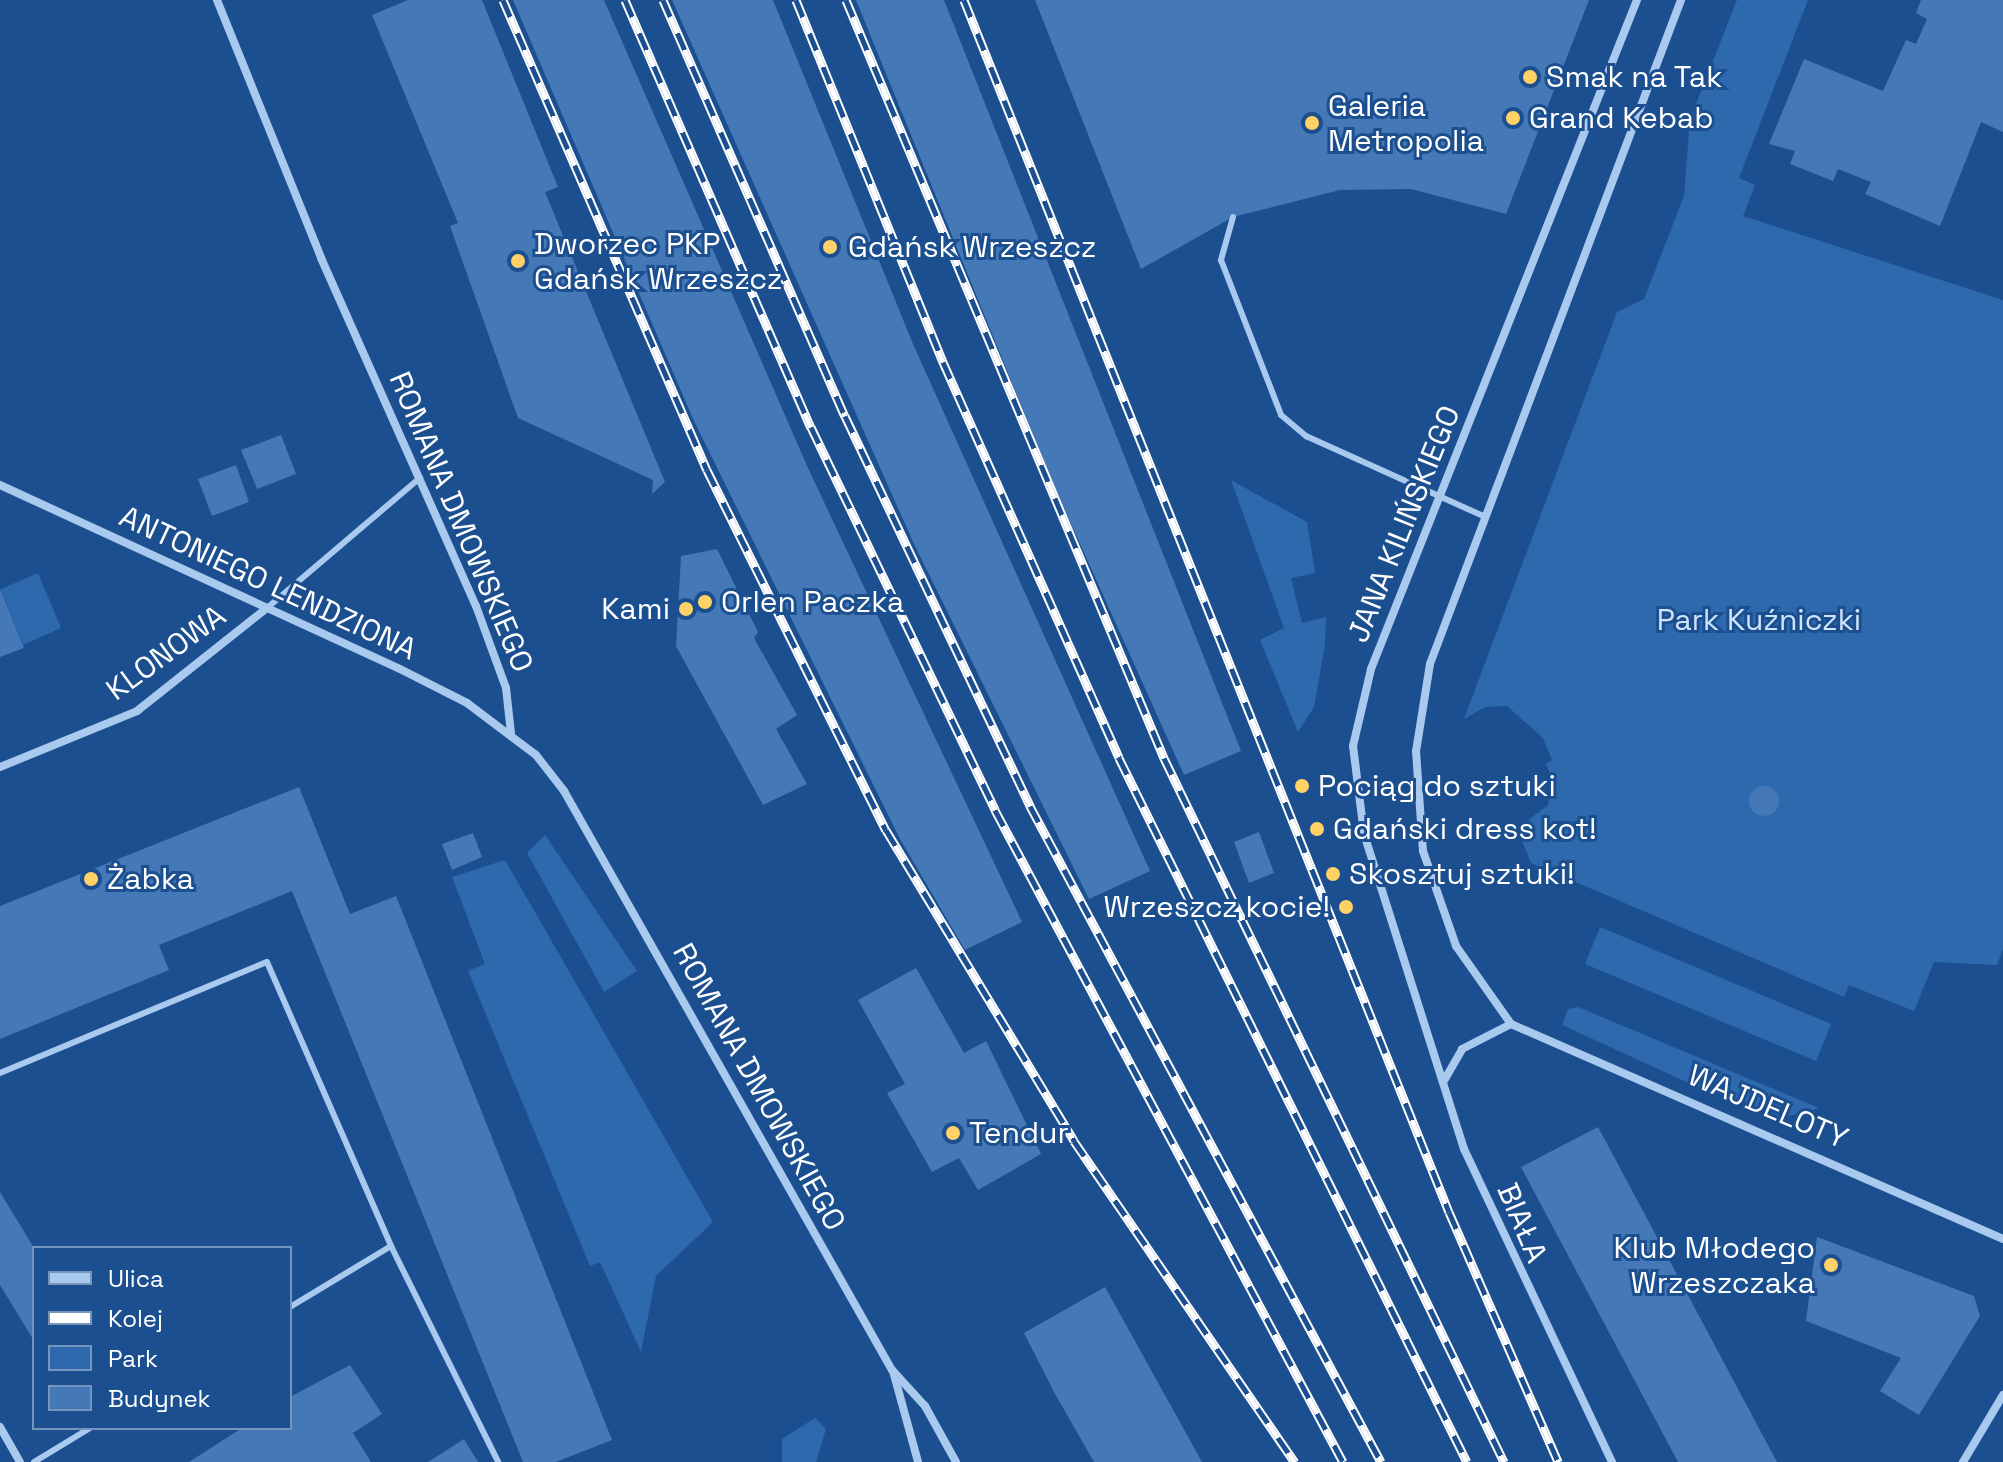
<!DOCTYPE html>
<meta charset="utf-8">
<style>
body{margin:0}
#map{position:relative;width:2003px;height:1462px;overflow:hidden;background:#1b4f8f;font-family:"Space Grotesk",sans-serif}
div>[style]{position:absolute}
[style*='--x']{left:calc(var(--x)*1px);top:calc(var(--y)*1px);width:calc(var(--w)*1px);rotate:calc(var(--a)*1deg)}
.green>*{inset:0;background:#2e69ad}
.building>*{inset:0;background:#4478b7}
.round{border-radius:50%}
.lane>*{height:6px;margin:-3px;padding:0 3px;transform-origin:3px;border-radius:3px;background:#a9c9ee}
.street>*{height:8px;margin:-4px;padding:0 4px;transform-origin:4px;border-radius:4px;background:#a9c9ee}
.rail>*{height:9px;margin-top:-4.5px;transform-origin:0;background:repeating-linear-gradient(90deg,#1b4f8f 0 18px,#fff 0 36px);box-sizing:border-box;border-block:2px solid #fff}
.dots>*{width:22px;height:22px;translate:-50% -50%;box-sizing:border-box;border:4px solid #1b4f8f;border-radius:50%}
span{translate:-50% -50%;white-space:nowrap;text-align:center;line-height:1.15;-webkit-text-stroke:6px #1b4f8f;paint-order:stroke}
.poi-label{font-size:30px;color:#fff}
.left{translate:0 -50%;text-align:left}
.right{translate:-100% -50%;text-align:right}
.street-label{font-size:30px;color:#fff}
.park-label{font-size:30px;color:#cfe3fa}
.legend{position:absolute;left:32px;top:1246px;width:260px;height:184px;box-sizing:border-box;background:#1b4f8f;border:2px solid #7695bc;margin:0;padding:10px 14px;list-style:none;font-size:24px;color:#fff}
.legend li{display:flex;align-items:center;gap:16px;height:40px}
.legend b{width:40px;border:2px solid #7695bc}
</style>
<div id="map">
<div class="green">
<div style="clip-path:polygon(1737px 0,1808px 0,1739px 178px,1755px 185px,1743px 216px,2003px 300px,2003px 949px,1997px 965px,1934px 962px,1914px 1011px,1849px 985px,1844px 997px,1531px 863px,1517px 829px,1548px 805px,1553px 781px,1546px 764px,1552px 760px,1543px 738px,1507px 706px,1485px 707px,1464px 719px,1617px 312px,1644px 299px,1684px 196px,1690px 119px)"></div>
<div style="clip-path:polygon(1231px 480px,1307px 522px,1315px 573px,1291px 578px,1302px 623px,1326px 617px,1325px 645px,1314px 707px,1298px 732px,1260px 640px,1284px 628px)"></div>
<div style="clip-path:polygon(38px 573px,61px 628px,23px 645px,1px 589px)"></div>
<div style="clip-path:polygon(545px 835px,637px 971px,604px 992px,527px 853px)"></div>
<div style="clip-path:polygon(505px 860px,713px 1222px,656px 1276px,641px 1352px,600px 1262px,590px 1266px,468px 971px,485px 964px,452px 877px)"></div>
<div style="clip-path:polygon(1600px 927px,1831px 1024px,1816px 1061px,1585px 964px)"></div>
<div style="clip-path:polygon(1578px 1007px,1819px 1108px,1781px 1118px,1684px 1081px,1562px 1025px,1568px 1009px)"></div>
<div style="clip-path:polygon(815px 1418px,826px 1429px,816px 1462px,782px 1462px,782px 1439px)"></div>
</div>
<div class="building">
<div style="clip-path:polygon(408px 0,482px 0,558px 187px,545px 192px,665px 482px,652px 494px,653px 480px,518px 418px,450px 226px,458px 223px,372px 15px)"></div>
<div style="clip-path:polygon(513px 0,604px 0,808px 468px,1022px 922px,965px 950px,900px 839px,694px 421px)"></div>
<div style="clip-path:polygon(672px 0,773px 0,913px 344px,1150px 871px,1089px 899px,914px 544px)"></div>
<div style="clip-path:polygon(856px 0,944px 0,1241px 751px,1184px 775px,1054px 486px)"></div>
<div style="clip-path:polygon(1035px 0,1589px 0,1506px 214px,1411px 189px,1340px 190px,1233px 217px,1141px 269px)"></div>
<div style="clip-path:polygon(1921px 0,2003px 0,2003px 132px,1981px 122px,1940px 226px,1865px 194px,1871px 182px,1838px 169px,1833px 181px,1790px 164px,1795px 151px,1769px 144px,1804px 59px,1883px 91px,1906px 40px,1916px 44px,1927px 19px,1916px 13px)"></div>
<div style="clip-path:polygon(281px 435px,296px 474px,257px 489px,241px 450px)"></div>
<div style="clip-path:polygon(236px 465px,249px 502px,212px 516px,198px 479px)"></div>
<div style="clip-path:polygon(717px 549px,758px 632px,754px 638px,797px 715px,776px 729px,807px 784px,763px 805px,676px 646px,681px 556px)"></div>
<div style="clip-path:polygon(0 588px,24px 648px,0 657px)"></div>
<div class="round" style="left:1749px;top:786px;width:30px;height:30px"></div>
<div style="clip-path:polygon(299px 787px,350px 914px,396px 896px,612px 1440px,556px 1462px,523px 1462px,292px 891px,159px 945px,169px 970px,0 1039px,0 906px)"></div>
<div style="clip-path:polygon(1259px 832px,1274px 873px,1249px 883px,1234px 842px)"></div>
<div style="clip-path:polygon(473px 833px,482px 857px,452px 870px,442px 844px)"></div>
<div style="clip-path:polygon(916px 968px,964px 1053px,986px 1041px,1041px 1154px,978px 1190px,959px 1158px,932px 1172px,887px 1093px,905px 1084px,858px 1000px)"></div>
<div style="clip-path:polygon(1598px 1127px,1673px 1267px,1777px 1462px,1678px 1462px,1521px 1167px)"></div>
<div style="clip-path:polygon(0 1192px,34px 1248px,34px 1341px,0 1285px)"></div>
<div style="clip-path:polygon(1817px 1237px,1974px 1296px,1980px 1316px,1919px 1415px,1880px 1391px,1901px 1358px,1806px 1321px)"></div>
<div style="clip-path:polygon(1105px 1287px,1202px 1462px,1094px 1462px,1054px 1392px,1024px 1333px)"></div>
<div style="clip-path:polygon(350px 1365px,382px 1414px,353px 1433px,371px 1462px,189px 1462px,242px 1428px,290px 1428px,290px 1397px)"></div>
<div style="clip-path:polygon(464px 1439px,478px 1462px,428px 1462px)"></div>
</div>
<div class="lane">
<div style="--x:1233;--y:217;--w:45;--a:105.6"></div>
<div style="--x:1221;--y:260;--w:166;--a:68.8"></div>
<div style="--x:1281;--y:415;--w:33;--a:40"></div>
<div style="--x:1306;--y:436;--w:194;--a:24.3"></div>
<div style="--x:267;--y:608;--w:201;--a:-40.4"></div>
<div style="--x:0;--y:1073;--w:289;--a:-22.6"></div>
<div style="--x:267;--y:962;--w:310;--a:66.4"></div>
<div style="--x:391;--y:1246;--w:241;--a:63.6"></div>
<div style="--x:290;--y:1307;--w:118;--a:-31.1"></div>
<div style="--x:34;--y:1462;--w:66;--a:-31.3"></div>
</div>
<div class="street">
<div style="--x:217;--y:0;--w:278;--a:68"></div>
<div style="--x:321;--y:258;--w:381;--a:66"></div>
<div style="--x:476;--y:606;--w:87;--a:69.9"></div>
<div style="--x:506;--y:688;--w:45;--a:83.7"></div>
<div style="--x:1681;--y:0;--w:710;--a:110.71"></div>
<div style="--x:1430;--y:664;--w:88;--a:99.1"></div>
<div style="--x:1416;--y:751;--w:100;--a:86"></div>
<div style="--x:1423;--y:851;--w:101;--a:70.8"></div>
<div style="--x:1456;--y:946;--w:95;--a:54.8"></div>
<div style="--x:1511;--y:1024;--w:537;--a:23.6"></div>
<div style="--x:0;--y:485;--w:440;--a:24.7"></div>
<div style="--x:400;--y:669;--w:75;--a:26.9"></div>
<div style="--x:467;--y:703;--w:86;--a:37"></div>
<div style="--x:536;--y:755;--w:46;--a:52.1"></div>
<div style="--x:564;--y:791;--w:665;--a:60.47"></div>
<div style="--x:892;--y:1370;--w:49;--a:47.5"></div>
<div style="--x:925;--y:1406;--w:64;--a:61"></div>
<div style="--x:0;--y:767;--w:148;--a:-22.2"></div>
<div style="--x:137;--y:711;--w:166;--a:-38.4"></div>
<div style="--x:1445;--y:1079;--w:34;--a:-60"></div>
<div style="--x:1462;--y:1049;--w:55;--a:-27"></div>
<div style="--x:893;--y:1371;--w:94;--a:74.6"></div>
<div style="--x:0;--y:1427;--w:40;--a:60.3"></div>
<div style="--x:1612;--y:1462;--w:346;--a:-115.3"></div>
<div style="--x:1464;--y:1149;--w:330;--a:-107.6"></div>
<div style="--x:1364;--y:834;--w:89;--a:-97.1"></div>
<div style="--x:1353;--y:746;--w:79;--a:-76.8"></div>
<div style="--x:1371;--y:669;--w:720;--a:-68.32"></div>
<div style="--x:1963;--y:1462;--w:78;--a:-59.2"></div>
</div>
<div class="rail">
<div style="--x:503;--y:0;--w:512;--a:66.54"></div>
<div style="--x:707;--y:470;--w:402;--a:63.6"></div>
<div style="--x:886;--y:830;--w:363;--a:58.8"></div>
<div style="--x:1074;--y:1141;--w:390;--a:55.5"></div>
<div style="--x:625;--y:0;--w:466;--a:66.5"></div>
<div style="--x:811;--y:427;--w:425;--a:64.3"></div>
<div style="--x:995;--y:810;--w:739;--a:61.91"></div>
<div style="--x:663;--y:0;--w:454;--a:66.4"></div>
<div style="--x:845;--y:416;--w:432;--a:64.6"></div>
<div style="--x:1030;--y:806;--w:744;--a:61.85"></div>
<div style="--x:796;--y:0;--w:391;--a:67.9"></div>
<div style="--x:943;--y:362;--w:433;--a:66"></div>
<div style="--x:1119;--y:758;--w:785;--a:63.7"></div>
<div style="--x:846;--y:0;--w:822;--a:67.24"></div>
<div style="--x:1164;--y:758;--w:782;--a:64.22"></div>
<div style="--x:964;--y:0;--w:1305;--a:68.19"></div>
<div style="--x:1449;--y:1212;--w:273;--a:66.4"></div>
</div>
<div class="dots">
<div style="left:1530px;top:77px;background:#ffd166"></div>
<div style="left:1513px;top:118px;background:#ffd166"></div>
<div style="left:1312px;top:123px;background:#ffd166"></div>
<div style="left:830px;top:247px;background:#ffd166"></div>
<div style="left:518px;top:261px;background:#ffd166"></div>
<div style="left:705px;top:602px;background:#ffd166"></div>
<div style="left:686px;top:609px;background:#ffd166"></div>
<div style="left:1302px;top:786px;background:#ffd166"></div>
<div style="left:1317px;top:829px;background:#ffd166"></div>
<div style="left:1333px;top:874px;background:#ffd166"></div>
<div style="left:91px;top:879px;background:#ffd166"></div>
<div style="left:1346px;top:907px;background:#ffd166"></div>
<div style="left:953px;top:1133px;background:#ffd166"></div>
<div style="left:1831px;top:1265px;background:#ffd166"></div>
</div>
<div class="poi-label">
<span class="left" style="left:1546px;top:77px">Smak na Tak</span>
<span class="left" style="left:1328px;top:123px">Galeria<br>Metropolia</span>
<span class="left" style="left:1529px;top:118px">Grand Kebab</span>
<span class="left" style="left:534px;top:261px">Dworzec PKP<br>Gdańsk Wrzeszcz</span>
<span class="left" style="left:848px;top:247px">Gdańsk Wrzeszcz</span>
<span class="left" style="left:721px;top:602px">Orlen Paczka</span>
<span class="right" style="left:670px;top:609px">Kami</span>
<span class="left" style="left:1318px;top:786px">Pociąg do sztuki</span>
<span class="left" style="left:1333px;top:829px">Gdański dress kot!</span>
<span class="left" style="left:1349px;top:874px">Skosztuj sztuki!</span>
<span class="left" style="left:107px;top:879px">Żabka</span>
<span class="right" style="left:1330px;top:907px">Wrzeszcz kocie!</span>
<span class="left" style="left:969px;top:1133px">Tendur</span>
<span class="right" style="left:1815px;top:1265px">Klub Młodego<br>Wrzeszczaka</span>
</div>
<div class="street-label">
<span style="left:461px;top:522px;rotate:67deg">ROMANA DMOWSKIEGO</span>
<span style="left:1404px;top:524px;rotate:-68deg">JANA KILIŃSKIEGO</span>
<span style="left:268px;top:583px;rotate:25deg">ANTONIEGO LENDZIONA</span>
<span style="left:166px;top:653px;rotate:-36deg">KLONOWA</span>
<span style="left:759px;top:1087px;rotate:61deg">ROMANA DMOWSKIEGO</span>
<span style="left:1768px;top:1107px;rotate:23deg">WAJDELOTY</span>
<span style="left:1522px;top:1223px;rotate:67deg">BIAŁA</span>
</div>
<div class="park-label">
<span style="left:1759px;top:620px">Park Kuźniczki</span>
</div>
<ul class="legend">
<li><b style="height:10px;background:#a9c9ee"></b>Ulica</li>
<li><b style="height:10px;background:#fff"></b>Kolej</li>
<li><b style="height:22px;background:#2e69ad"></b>Park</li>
<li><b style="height:22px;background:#4478b7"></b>Budynek</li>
</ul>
</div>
